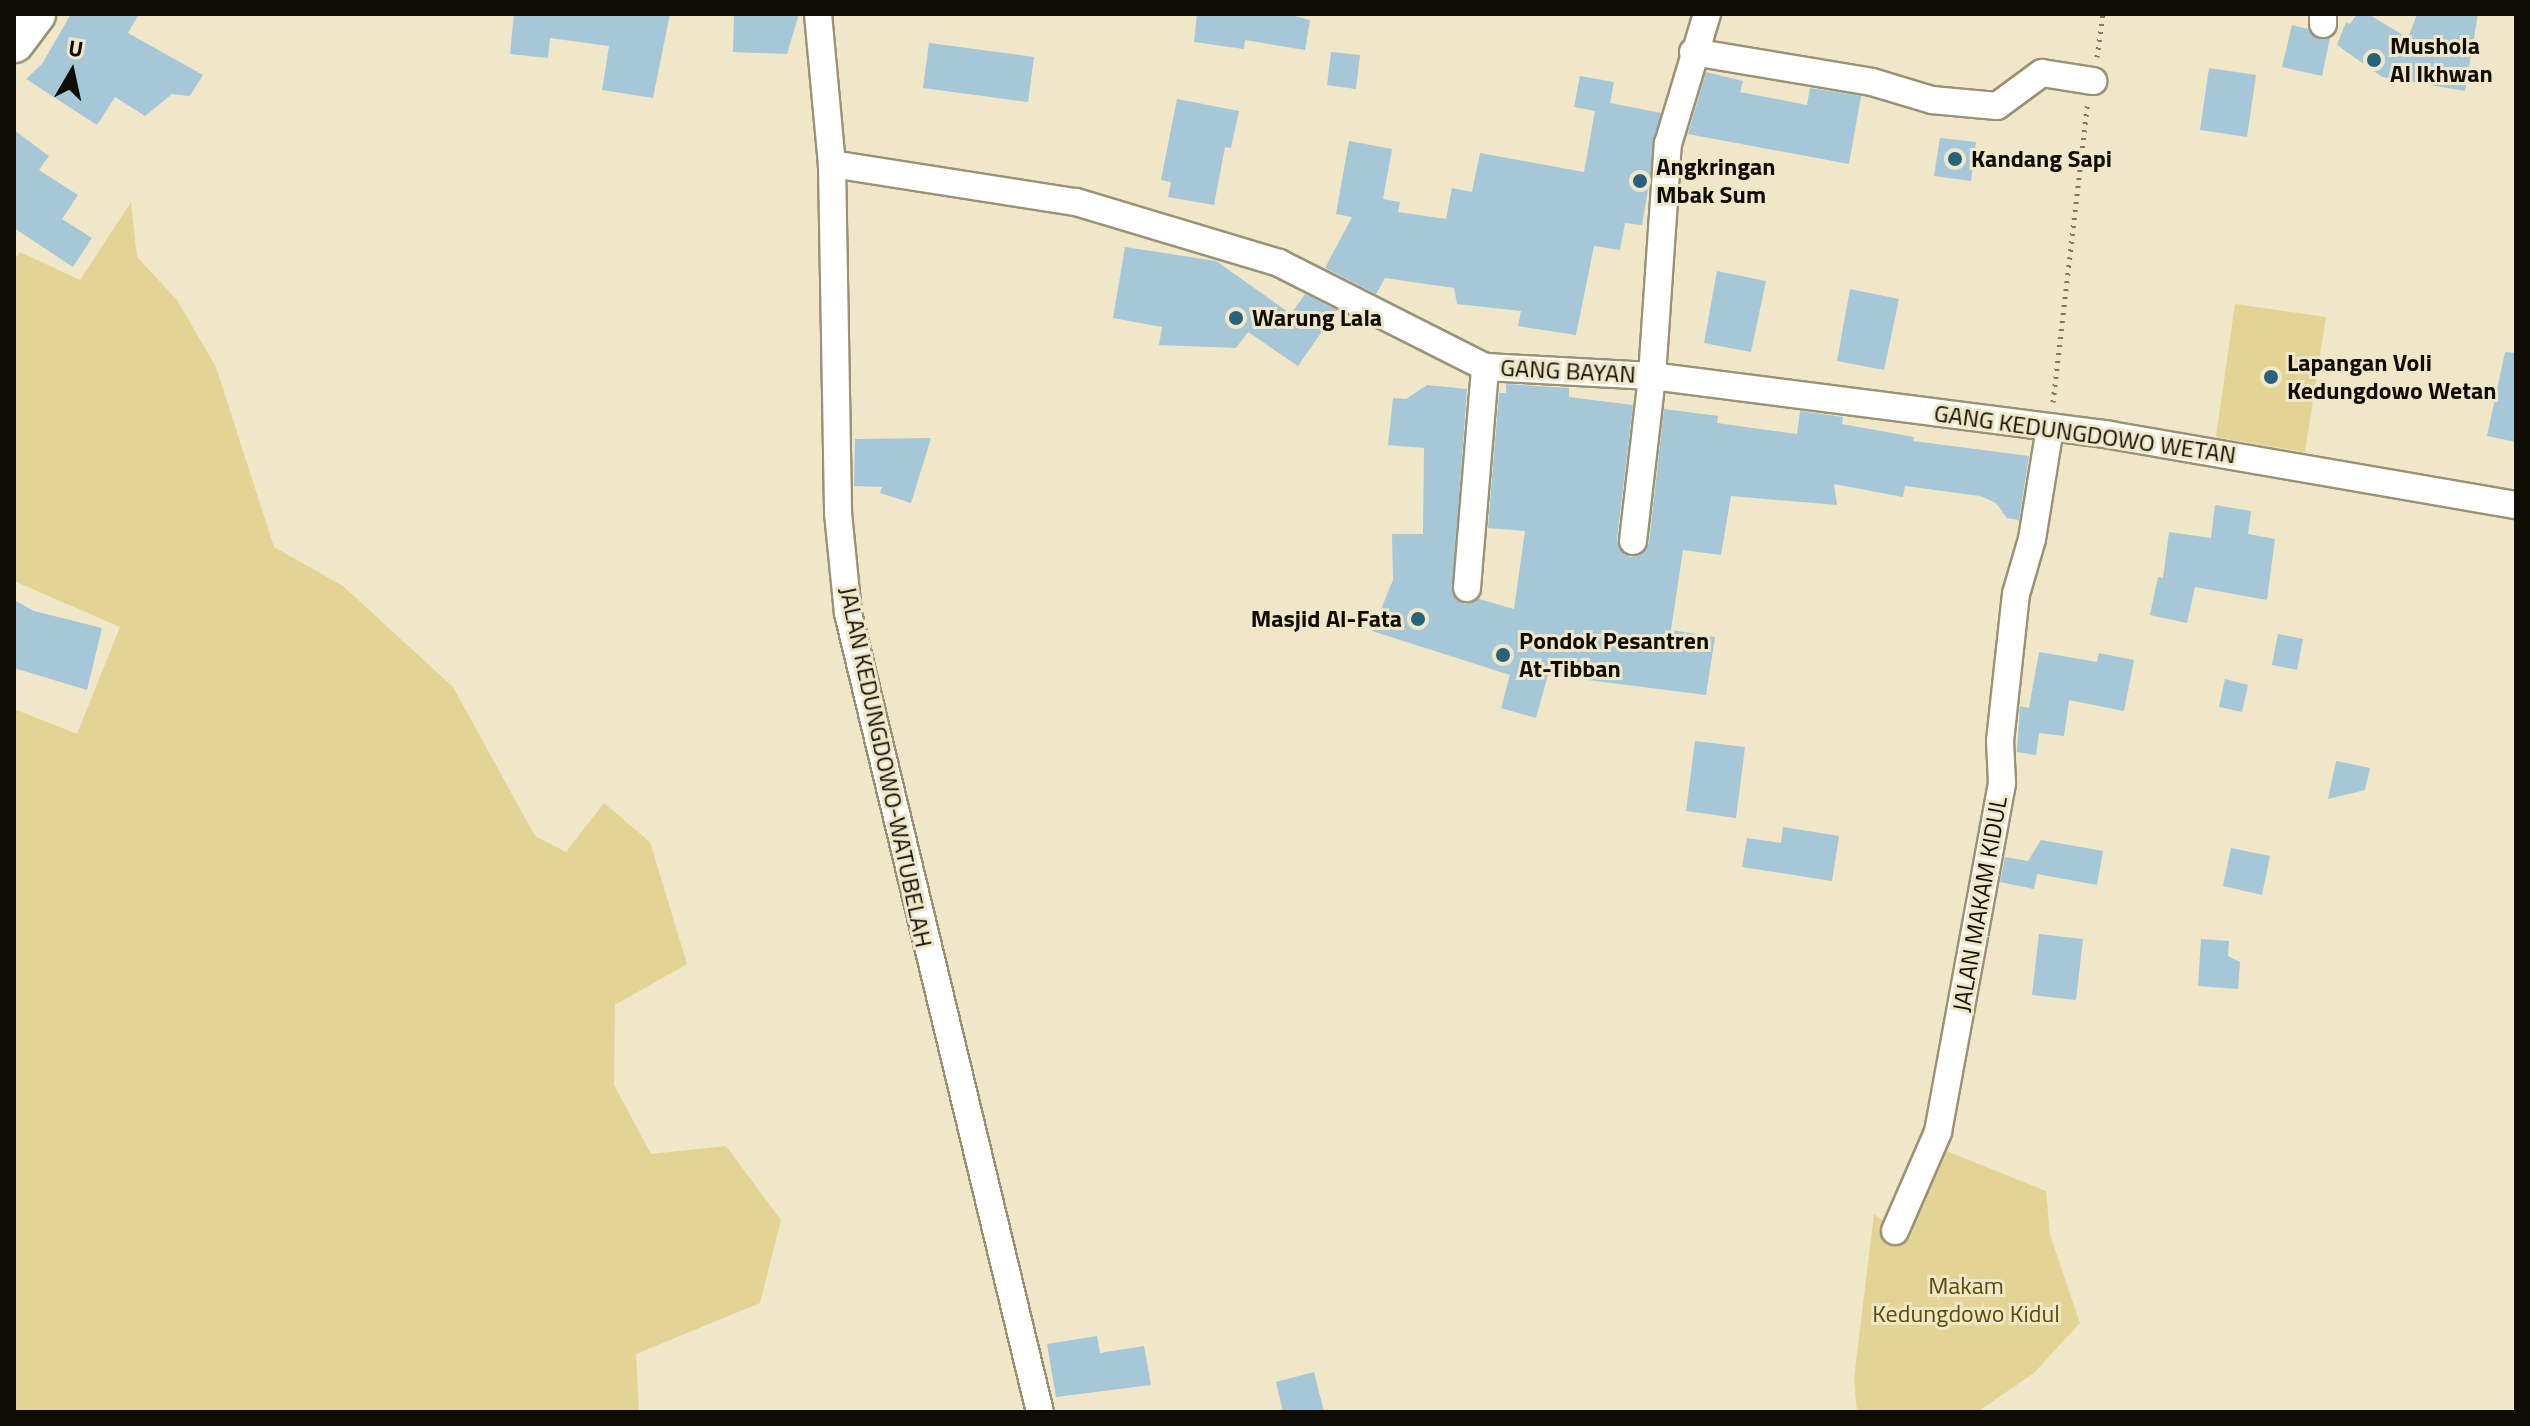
<!DOCTYPE html>
<style>
body{margin:0}
#map{position:relative;width:2530px;height:1426px;overflow:hidden;background:#efe7c7;font-family:"Titillium Web",sans-serif}
div>[style]{position:absolute}
[style*='--x']{left:calc(var(--x)*1px);top:calc(var(--y)*1px);width:calc(var(--w)*1px);rotate:calc(var(--a)*1deg)}
.green>*{inset:0;background:#e3d496}
.building>*{inset:0;background:#a6c7d8}
.path>*{height:5px;margin-top:-2.5px;transform-origin:0;background:repeating-linear-gradient(90deg,#7e7964 0 2px,transparent 0 8px)}
.roads{filter:drop-shadow(2px 0 #9a9275) drop-shadow(-2px 0 #9a9275) drop-shadow(0 2px #9a9275) drop-shadow(0 -2px #9a9275)}
.street>*{height:26px;margin:-13px;padding:0 13px;transform-origin:13px;border-radius:13px;background:#fff}
.primary>*{height:40px;margin:-20px;padding:0 20px;transform-origin:20px;border-radius:20px;background:#fff}
.dots>*{width:22px;height:22px;translate:-50% -50%;box-sizing:border-box;border:4px solid #efe7c7;border-radius:50%}
span{translate:-50% -50%;white-space:nowrap;text-align:center;line-height:1.15;-webkit-text-stroke:6px #efe7c7;paint-order:stroke}
.poi-label{font-size:24px;color:#0f0c03;font-weight:700}
.left{translate:0 -50%;text-align:left}
.right{translate:-100% -50%;text-align:right}
.street-label{font-size:24px;color:#0f0c03}
.park-label{font-size:24px;color:#5a4b06}
.frame{position:absolute;inset:0;border:16px solid #0f0c03;pointer-events:none}
.north{position:absolute;left:32px;top:32px;width:80px;height:80px;-webkit-text-stroke:6px #efe7c7;paint-order:stroke;rotate:9deg;font-size:22px;font-weight:700;line-height:32px;text-align:center;color:#0f0c03}
.north::after{content:'';display:block;margin:auto;width:28px;height:36px;background:#0f0c03;clip-path:polygon(50% 0,100% 100%,50% 72%,0 100%)}
</style>
<div id="map">
<div class="green">
<div style="clip-path:polygon(131px 202px,137px 257px,177px 300px,216px 367px,274px 547px,343px 586px,453px 687px,535px 836px,566px 852px,604px 803px,650px 842px,687px 964px,615px 1005px,614px 1085px,651px 1154px,726px 1146px,781px 1220px,760px 1303px,636px 1354px,639px 1412px,14px 1412px,14px 709px,77px 734px,120px 627px,14px 581px,14px 260px,20px 252px,80px 280px)"></div>
<div style="clip-path:polygon(2235px 304px,2326px 317px,2305px 452px,2216px 437px)"></div>
<div style="clip-path:polygon(1939px 1148px,2046px 1191px,2050px 1235px,2080px 1323px,2034px 1373px,1977px 1412px,1857px 1412px,1854px 1378px,1874px 1214px,1894px 1230px)"></div>
</div>
<div class="building">
<div style="clip-path:polygon(71px 14px,139px 14px,128px 33px,203px 75px,190px 96px,172px 94px,145px 116px,115px 97px,97px 125px,26px 79px,42px 64px)"></div>
<div style="clip-path:polygon(514px 14px,670px 14px,653px 98px,602px 90px,609px 46px,550px 38px,548px 58px,510px 54px)"></div>
<div style="clip-path:polygon(734px 14px,799px 14px,787px 54px,733px 52px)"></div>
<div style="clip-path:polygon(1197px 14px,1287px 14px,1310px 20px,1305px 50px,1245px 40px,1244px 49px,1194px 42px)"></div>
<div style="clip-path:polygon(2357px 14px,2368px 14px,2408px 38px,2417px 14px,2478px 14px,2465px 91px,2382px 77px,2337px 45px,2346px 22px,2350px 24px)"></div>
<div style="clip-path:polygon(2292px 25px,2308px 29px,2316px 38px,2330px 38px,2322px 76px,2282px 67px)"></div>
<div style="clip-path:polygon(929px 43px,1034px 57px,1028px 102px,923px 88px)"></div>
<div style="clip-path:polygon(1331px 52px,1360px 55px,1356px 89px,1327px 85px)"></div>
<div style="clip-path:polygon(2209px 68px,2256px 75px,2247px 137px,2200px 130px)"></div>
<div style="clip-path:polygon(1706px 72px,1743px 81px,1740px 92px,1807px 105px,1810px 88px,1861px 96px,1849px 164px,1688px 134px)"></div>
<div style="clip-path:polygon(1580px 76px,1614px 82px,1610px 103px,1661px 113px,1642px 225px,1625px 223px,1620px 250px,1594px 246px,1576px 335px,1518px 326px,1521px 311px,1457px 304px,1454px 288px,1385px 278px,1376px 294px,1325px 268px,1352px 217px,1336px 214px,1349px 141px,1392px 149px,1383px 199px,1400px 202px,1398px 212px,1446px 219px,1452px 188px,1472px 192px,1480px 153px,1584px 172px,1595px 111px,1574px 107px)"></div>
<div style="clip-path:polygon(1177px 99px,1239px 111px,1231px 148px,1225px 147px,1214px 205px,1168px 197px,1171px 182px,1161px 180px)"></div>
<div style="clip-path:polygon(14px 130px,49px 156px,39px 170px,78px 195px,62px 219px,92px 238px,73px 267px,14px 228px)"></div>
<div style="clip-path:polygon(1940px 138px,1976px 142px,1971px 181px,1934px 176px)"></div>
<div style="clip-path:polygon(1125px 247px,1216px 261px,1291px 314px,1305px 294px,1337px 310px,1298px 366px,1248px 332px,1236px 348px,1159px 345px,1162px 327px,1113px 318px)"></div>
<div style="clip-path:polygon(1717px 271px,1766px 281px,1751px 352px,1704px 343px)"></div>
<div style="clip-path:polygon(1850px 289px,1899px 299px,1884px 370px,1837px 361px)"></div>
<div style="clip-path:polygon(2505px 352px,2516px 353px,2516px 442px,2487px 436px)"></div>
<div style="clip-path:polygon(1506px 384px,1569px 388px,1569px 397px,1633px 405px,1617px 539px,1619px 548px,1630px 557px,1640px 555px,1649px 543px,1664px 409px,1718px 416px,1717px 423px,1797px 434px,1800px 411px,1843px 417px,1842px 424px,1914px 437px,1913px 441px,2029px 456px,2019px 520px,2007px 518px,1996px 503px,1980px 496px,1905px 486px,1903px 497px,1834px 484px,1837px 505px,1731px 496px,1721px 555px,1683px 550px,1671px 630px,1715px 637px,1706px 695px,1548px 675px,1536px 718px,1501px 708px,1510px 675px,1372px 631px,1393px 580px,1392px 534px,1423px 534px,1424px 448px,1388px 445px,1393px 398px,1406px 399px,1427px 385px,1467px 389px,1452px 594px,1465px 604px,1479px 599px,1514px 609px,1525px 531px,1488px 528px,1499px 393px,1506px 393px)"></div>
<div style="clip-path:polygon(931px 438px,911px 503px,880px 493px,882px 487px,854px 486px,855px 439px)"></div>
<div style="clip-path:polygon(2215px 505px,2251px 511px,2248px 534px,2275px 539px,2267px 600px,2195px 587px,2187px 623px,2150px 615px,2158px 577px,2163px 578px,2169px 532px,2211px 538px)"></div>
<div style="clip-path:polygon(14px 600px,34px 611px,102px 628px,87px 690px,14px 668px)"></div>
<div style="clip-path:polygon(2278px 634px,2303px 639px,2297px 670px,2272px 665px)"></div>
<div style="clip-path:polygon(2039px 652px,2097px 662px,2099px 653px,2134px 660px,2124px 711px,2069px 700px,2064px 736px,2039px 733px,2036px 755px,2017px 752px,2020px 706px,2029px 708px)"></div>
<div style="clip-path:polygon(2225px 679px,2248px 685px,2242px 712px,2219px 707px)"></div>
<div style="clip-path:polygon(1695px 741px,1745px 747px,1736px 818px,1686px 811px)"></div>
<div style="clip-path:polygon(2336px 761px,2370px 768px,2365px 790px,2328px 799px)"></div>
<div style="clip-path:polygon(1783px 827px,1839px 836px,1832px 881px,1742px 867px,1747px 838px,1781px 843px)"></div>
<div style="clip-path:polygon(2041px 840px,2103px 851px,2097px 885px,2037px 874px,2034px 889px,2000px 882px,2005px 857px,2028px 861px)"></div>
<div style="clip-path:polygon(2231px 848px,2270px 856px,2262px 895px,2223px 886px)"></div>
<div style="clip-path:polygon(2039px 934px,2083px 939px,2076px 1000px,2032px 995px)"></div>
<div style="clip-path:polygon(2201px 939px,2229px 941px,2228px 956px,2240px 962px,2238px 989px,2198px 986px)"></div>
<div style="clip-path:polygon(1097px 1336px,1100px 1353px,1144px 1346px,1151px 1385px,1056px 1397px,1047px 1344px)"></div>
<div style="clip-path:polygon(1314px 1372px,1324px 1412px,1283px 1412px,1276px 1382px)"></div>
</div>
<div class="path">
<div style="--x:2097;--y:57;--w:43;--a:-82.1"></div>
<div style="--x:2053;--y:402;--w:298;--a:-83.4"></div>
</div>
<div class="roads">
<div class="street">
<div style="--x:818;--y:14;--w:151;--a:84.7"></div>
<div style="--x:832;--y:164;--w:349;--a:89"></div>
<div style="--x:838;--y:513;--w:100;--a:84.3"></div>
<div style="--x:848;--y:613;--w:822;--a:76.49"></div>
<div style="--x:2323;--y:24;--w:10;--a:-90"></div>
<div style="--x:1693;--y:52;--w:181;--a:9.5"></div>
<div style="--x:1872;--y:82;--w:63;--a:16.7"></div>
<div style="--x:1932;--y:100;--w:65;--a:5.3"></div>
<div style="--x:1997;--y:106;--w:56;--a:-36.3"></div>
<div style="--x:2042;--y:73;--w:52;--a:8.9"></div>
<div style="--x:832;--y:164;--w:247;--a:8.9"></div>
<div style="--x:1076;--y:202;--w:212;--a:16.7"></div>
<div style="--x:1279;--y:263;--w:231;--a:26.8"></div>
<div style="--x:1485;--y:367;--w:167;--a:3.1"></div>
<div style="--x:1652;--y:376;--w:462;--a:7.3"></div>
<div style="--x:2110;--y:435;--w:412;--a:9.8"></div>
<div style="--x:1633;--y:541;--w:166;--a:-83.4"></div>
<div style="--x:1652;--y:376;--w:233;--a:-86.1"></div>
<div style="--x:1668;--y:144;--w:136;--a:-73.3"></div>
<div style="--x:1467;--y:588;--w:222;--a:-85.3"></div>
<div style="--x:1895;--y:1231;--w:108;--a:-66.5"></div>
<div style="--x:1938;--y:1132;--w:355;--a:-79.6"></div>
<div style="--x:2002;--y:783;--w:42;--a:-92.7"></div>
<div style="--x:2000;--y:741;--w:148;--a:-83.8"></div>
<div style="--x:2016;--y:594;--w:57;--a:-73.8"></div>
<div style="--x:2032;--y:539;--w:112;--a:-80.8"></div>
</div>
<div class="primary">
<div style="--x:14;--y:42;--w:35;--a:-53"></div>
</div>
</div>
<div class="dots">
<div style="left:2374px;top:60px;background:#29627b"></div>
<div style="left:1955px;top:159px;background:#29627b"></div>
<div style="left:1640px;top:181px;background:#29627b"></div>
<div style="left:1236px;top:318px;background:#29627b"></div>
<div style="left:2271px;top:377px;background:#29627b"></div>
<div style="left:1418px;top:619px;background:#29627b"></div>
<div style="left:1503px;top:655px;background:#29627b"></div>
</div>
<div class="poi-label">
<span class="left" style="left:2390px;top:60px">Mushola<br>Al Ikhwan</span>
<span class="left" style="left:1971px;top:159px">Kandang Sapi</span>
<span class="left" style="left:1656px;top:181px">Angkringan<br>Mbak Sum</span>
<span class="left" style="left:1252px;top:318px">Warung Lala</span>
<span class="left" style="left:2287px;top:377px">Lapangan Voli<br>Kedungdowo Wetan</span>
<span class="right" style="left:1402px;top:619px">Masjid Al-Fata</span>
<span class="left" style="left:1519px;top:655px">Pondok Pesantren<br>At-Tibban</span>
</div>
<div class="street-label">
<span style="left:1568px;top:371px;rotate:3deg">GANG BAYAN</span>
<span style="left:2085px;top:434px;rotate:8deg">GANG KEDUNGDOWO WETAN</span>
<span style="left:886px;top:767px;rotate:78deg">JALAN KEDUNGDOWO-WATUBELAH</span>
<span style="left:1980px;top:904px;rotate:-80deg">JALAN MAKAM KIDUL</span>
</div>
<div class="park-label">
<span style="left:1966px;top:1300px">Makam<br>Kedungdowo Kidul</span>
</div>
<div class="frame"></div>
<div class="north">U</div>
</div>
